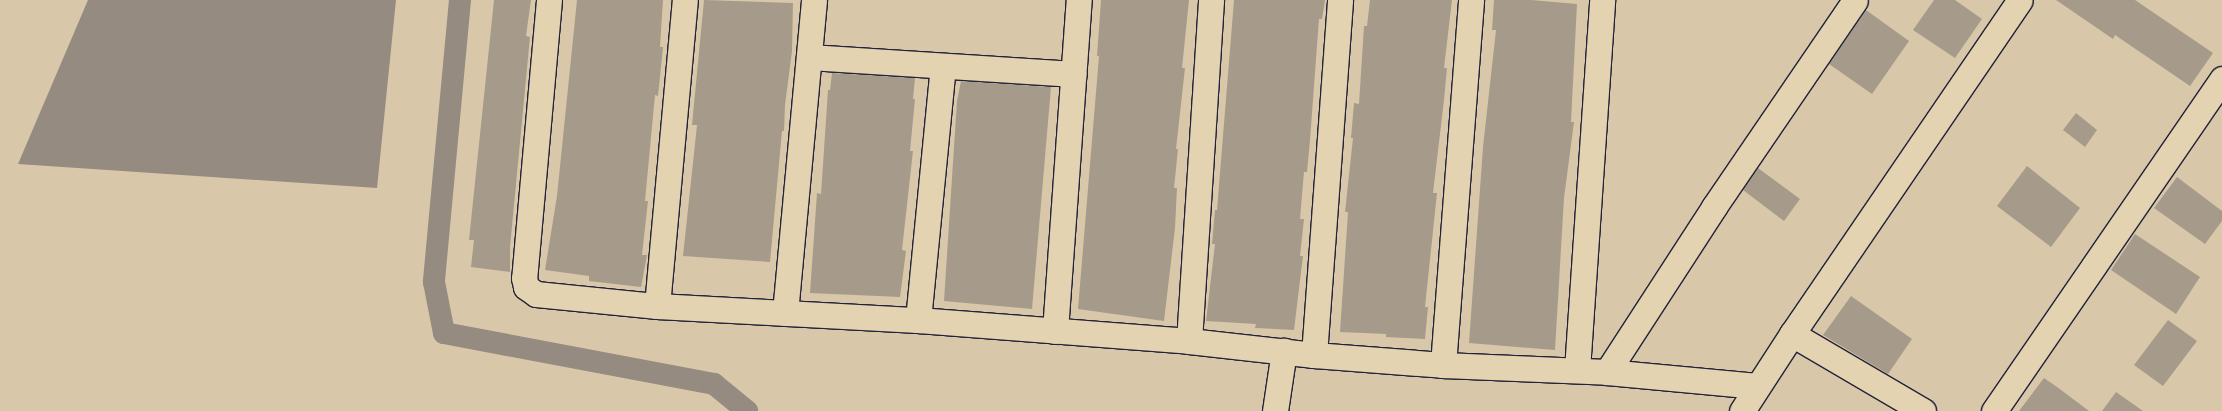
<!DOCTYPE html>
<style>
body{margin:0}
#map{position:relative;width:2222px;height:411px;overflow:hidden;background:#d8c8a9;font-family:Mynerve,sans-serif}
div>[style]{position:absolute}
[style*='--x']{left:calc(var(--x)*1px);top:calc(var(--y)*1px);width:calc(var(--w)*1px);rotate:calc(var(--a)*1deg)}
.water>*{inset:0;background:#958b81}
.canal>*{height:22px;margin:-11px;padding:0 11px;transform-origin:11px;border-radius:11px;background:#958b81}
.building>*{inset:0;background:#a69b8a}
.roads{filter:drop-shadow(1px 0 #22223b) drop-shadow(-1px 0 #22223b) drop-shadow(0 1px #22223b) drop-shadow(0 -1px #22223b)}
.street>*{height:25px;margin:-12.5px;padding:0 12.5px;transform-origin:12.5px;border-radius:12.5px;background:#e4d3b0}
span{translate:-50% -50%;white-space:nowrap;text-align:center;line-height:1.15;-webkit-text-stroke:4px #e4d3b0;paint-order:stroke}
</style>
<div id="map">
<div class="water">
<div style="clip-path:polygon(88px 0,396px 0,377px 188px,18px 164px)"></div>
</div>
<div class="canal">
<div style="--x:460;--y:0;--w:283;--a:95.3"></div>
<div style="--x:434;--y:282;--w:52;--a:78.9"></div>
<div style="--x:444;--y:333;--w:275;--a:10.7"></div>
<div style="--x:714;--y:384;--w:43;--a:39.3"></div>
</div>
<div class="building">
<div style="clip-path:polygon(494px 0,531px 0,526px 36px,530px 37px,510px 247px,510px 272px,471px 267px,474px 240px,469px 240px)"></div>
<div style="clip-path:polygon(577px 0,663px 0,660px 47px,663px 47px,658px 96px,655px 95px,645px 201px,648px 201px,642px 255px,647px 255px,641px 287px,589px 281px,589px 276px,545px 270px,557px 196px)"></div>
<div style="clip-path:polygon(704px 0,793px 3px,792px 51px,785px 105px,784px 131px,782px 131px,770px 262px,683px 256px,697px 125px,692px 125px)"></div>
<div style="clip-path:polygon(1101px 0,1189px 0,1182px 68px,1185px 68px,1176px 149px,1178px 149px,1174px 188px,1177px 188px,1175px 228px,1164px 321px,1078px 309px,1099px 56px,1097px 56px)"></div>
<div style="clip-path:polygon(1234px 0,1325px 0,1322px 19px,1319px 19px,1310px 140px,1307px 172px,1304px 172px,1300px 219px,1304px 219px,1300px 256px,1303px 256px,1294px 330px,1255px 328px,1256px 324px,1206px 321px,1215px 244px,1212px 244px,1215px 210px,1217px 210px)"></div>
<div style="clip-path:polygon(1370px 0,1452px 0,1444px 68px,1447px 68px,1444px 100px,1433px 193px,1437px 193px,1425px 307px,1428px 307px,1425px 339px,1386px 337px,1386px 334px,1340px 332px,1348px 212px,1345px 212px,1353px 138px,1351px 138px,1354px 103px,1359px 104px,1364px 26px,1367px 26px)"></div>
<div style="clip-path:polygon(1494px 0,1531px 0,1577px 4px,1571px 122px,1574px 122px,1564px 198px,1555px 350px,1469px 343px,1483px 147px,1496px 30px,1492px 30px)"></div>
<div style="clip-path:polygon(1934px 0,1955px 0,1982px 19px,1955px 58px,1913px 30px)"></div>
<div style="clip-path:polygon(2056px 0,2135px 0,2213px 53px,2190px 86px,2115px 35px,2113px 39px)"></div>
<div style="clip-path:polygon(1866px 10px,1909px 41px,1872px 94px,1829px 64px)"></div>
<div style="clip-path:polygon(832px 73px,915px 78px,913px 99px,915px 99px,910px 151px,913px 151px,902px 250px,906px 251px,900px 297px,810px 293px,817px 193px,821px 194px,828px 90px,830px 90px)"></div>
<div style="clip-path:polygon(961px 81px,1051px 87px,1032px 309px,944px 301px,957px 101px)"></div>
<div style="clip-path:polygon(2076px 113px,2097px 130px,2085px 147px,2063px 130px)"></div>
<div style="clip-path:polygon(2027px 166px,2080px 208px,2051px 247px,1997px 206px)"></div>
<div style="clip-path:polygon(1758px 168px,1800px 199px,1784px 221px,1743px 190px)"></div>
<div style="clip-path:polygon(2177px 177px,2222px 211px,2222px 221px,2205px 244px,2154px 208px)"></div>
<div style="clip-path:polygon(2135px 234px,2200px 277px,2176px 314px,2111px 270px)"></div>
<div style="clip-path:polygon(1851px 296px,1912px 339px,1888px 374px,1823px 335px)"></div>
<div style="clip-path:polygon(2168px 320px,2197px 341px,2163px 386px,2134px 365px)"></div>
<div style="clip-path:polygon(2044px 378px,2057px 387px,2089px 411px,2019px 411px)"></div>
<div style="clip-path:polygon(2116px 392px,2143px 411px,2102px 411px)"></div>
</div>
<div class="roads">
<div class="street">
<div style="--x:549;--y:0;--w:279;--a:95.1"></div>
<div style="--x:524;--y:278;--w:9;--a:77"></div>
<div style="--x:526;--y:287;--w:12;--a:35"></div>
<div style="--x:536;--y:294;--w:122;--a:5.7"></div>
<div style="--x:657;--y:306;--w:261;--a:3.1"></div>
<div style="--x:918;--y:320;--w:272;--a:4.4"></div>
<div style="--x:1189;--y:341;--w:126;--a:6.4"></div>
<div style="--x:1314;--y:355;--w:129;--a:4.4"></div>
<div style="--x:1443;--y:365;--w:164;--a:2.4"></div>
<div style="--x:1607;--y:372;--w:151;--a:5.3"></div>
<div style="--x:810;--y:57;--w:264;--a:3.7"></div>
<div style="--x:657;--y:306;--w:307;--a:-84.8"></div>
<div style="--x:785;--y:313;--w:314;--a:-84.7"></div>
<div style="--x:918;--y:320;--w:254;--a:-84.4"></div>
<div style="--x:1055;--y:331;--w:332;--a:-85.9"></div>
<div style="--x:1792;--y:334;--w:152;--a:30.4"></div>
<div style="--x:1189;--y:341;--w:342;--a:-86.3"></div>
<div style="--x:1314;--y:355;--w:356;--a:-85.8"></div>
<div style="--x:1443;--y:365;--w:366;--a:-85.6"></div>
<div style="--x:1577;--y:370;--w:371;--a:-86.1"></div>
<div style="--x:1607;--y:372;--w:197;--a:-57"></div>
<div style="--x:1714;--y:207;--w:250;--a:-55.7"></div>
<div style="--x:1275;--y:411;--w:61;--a:-81.5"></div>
<div style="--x:1742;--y:411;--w:92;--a:-57"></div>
<div style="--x:1792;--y:334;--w:404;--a:-55.7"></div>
<div style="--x:1994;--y:411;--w:403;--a:-55.5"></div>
</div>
</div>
</div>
